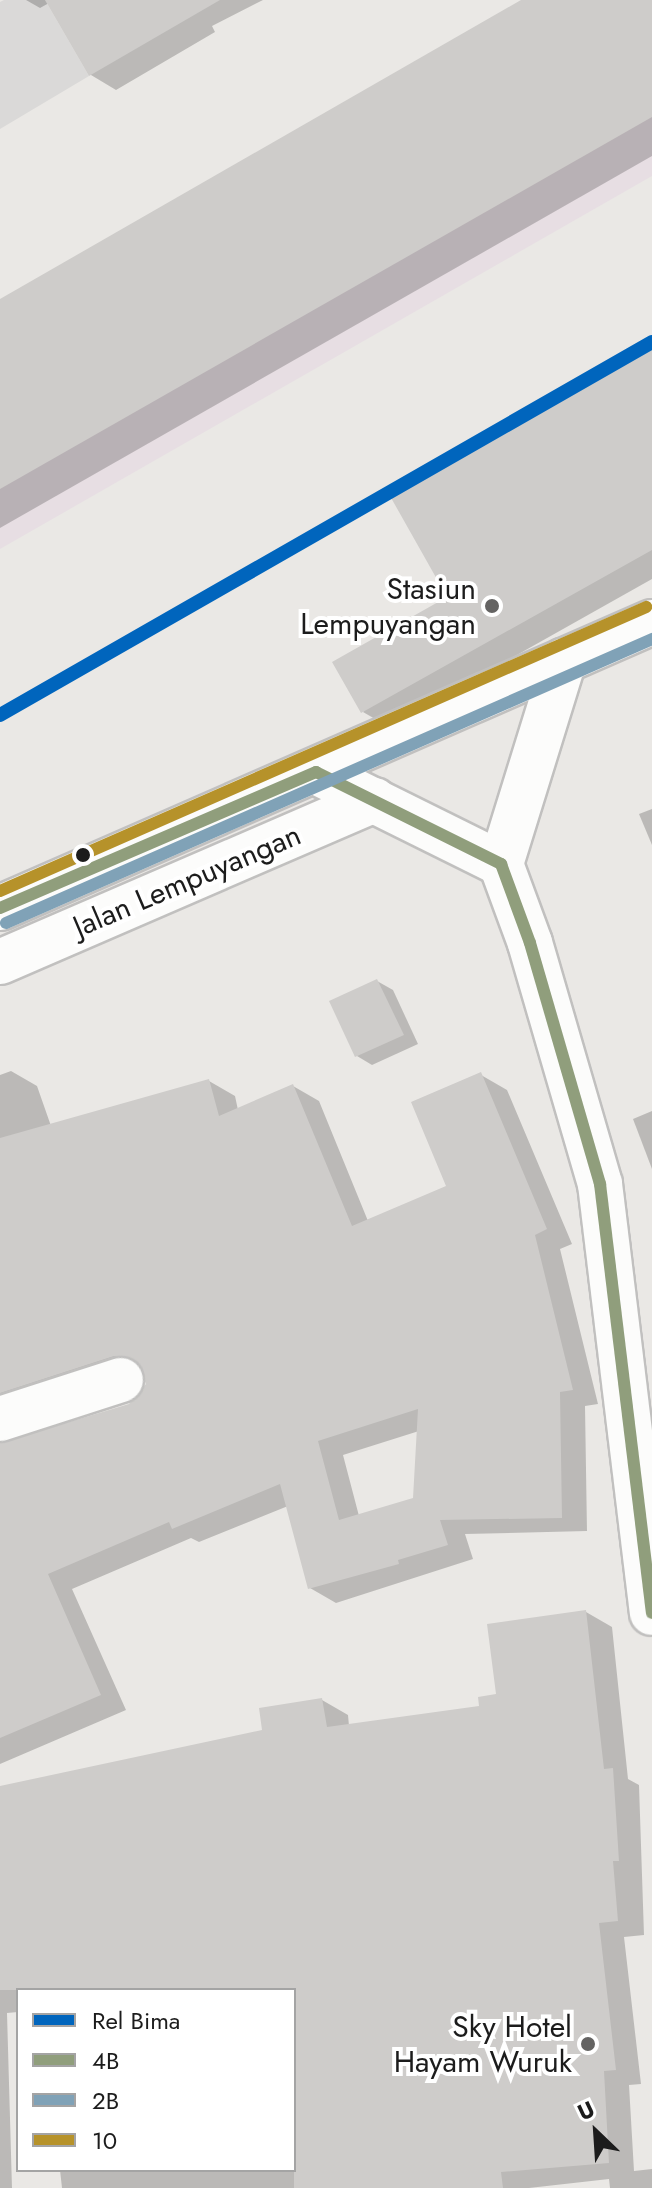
<!DOCTYPE html>
<style>
body{margin:0}
#map{position:relative;width:652px;height:2188px;overflow:hidden;background:#eae8e5;font-family:Jost,sans-serif}
div>[style]{position:absolute}
[style*='--x']{left:calc(var(--x)*1px);top:calc(var(--y)*1px);width:calc(var(--w)*1px);rotate:calc(var(--a)*1deg)}
.industrial>*{inset:0;background:#e7dee3}
.parking>*{inset:0;background:#dad9d8}
.shadow>*{inset:0;background:#0003}
.building>*{inset:0;background:#ceccca}
.roads{filter:drop-shadow(2px 0 #c1c0bf) drop-shadow(-2px 0 #c1c0bf) drop-shadow(0 2px #c1c0bf) drop-shadow(0 -2px #c1c0bf)}
.minor>*{height:44px;margin:-22px;padding:0 22px;transform-origin:22px;border-radius:22px;background:#fcfcfb}
.bus-1>*{height:12px;margin:-6px;padding:0 6px;transform-origin:6px;border-radius:6px;background:#909e7c}
.bus-2>*{height:12px;margin:-6px;padding:0 6px;transform-origin:6px;border-radius:6px;background:#80a2b7}
.bus-3>*{height:12px;margin:-6px;padding:0 6px;transform-origin:6px;border-radius:6px;background:#b6922a}
.rail-1>*{height:14px;margin:-7px;padding:0 7px;transform-origin:7px;border-radius:7px;background:#0065bd}
.dots>*{width:22px;height:22px;translate:-50% -50%;box-sizing:border-box;border:4px solid #fff;border-radius:50%}
span{translate:-50% -50%;white-space:nowrap;text-align:center;line-height:1.15;-webkit-text-stroke:8px #fff;paint-order:stroke}
.poi-label{font-size:30px;color:#1c1c1c}
.right{translate:-100% -50%;text-align:right}
.street-label{font-size:30px;color:#1c1c1c}
.legend{position:absolute;left:16px;top:1988px;width:280px;height:184px;box-sizing:border-box;background:#fff;border:2px solid #a4a4a4;margin:0;padding:10px 14px;list-style:none;font-size:24px;color:#1c1c1c}
.legend li{display:flex;align-items:center;gap:16px;height:40px}
.legend b{width:40px;border:2px solid #a4a4a4}
.north{position:absolute;left:556px;top:2092px;width:80px;height:80px;-webkit-text-stroke:6px #fff;paint-order:stroke;rotate:335deg;font-size:22px;font-weight:700;line-height:32px;text-align:center;color:#1c1c1c}
.north::after{content:'';display:block;margin:auto;width:28px;height:36px;background:#1c1c1c;clip-path:polygon(50% 0,100% 100%,50% 72%,0 100%)}
</style>
<div id="map">
<div class="industrial">
<div style="clip-path:polygon(652px 91px,652px 176px,0 549px,0 465px)"></div>
</div>
<div class="parking">
<div style="clip-path:polygon(4px 0,45px 0,89px 76px,0 129px,0 2px)"></div>
</div>
<div class="shadow">
<div style="clip-path:polygon(26px 0,263px 0,212px 26px,215px 32px,116px 90px,91px 75px,49px 3px,40px 8px)"></div>
<div style="clip-path:polygon(525px 0,652px 0,652px 156px,0 528px,0 302px)"></div>
<div style="clip-path:polygon(652px 351px,652px 579px,389px 727px,363px 712px)"></div>
<div style="clip-path:polygon(652px 809px,652px 845px,639px 814px)"></div>
<div style="clip-path:polygon(377px 981px,393px 990px,418px 1044px,372px 1065px,357px 1056px)"></div>
<div style="clip-path:polygon(evenodd,11px 1071px,37px 1086px,51px 1126px,209px 1081px,235px 1096px,238px 1110px,293px 1086px,319px 1101px,368px 1221px,448px 1187px,481px 1075px,507px 1090px,572px 1244px,560px 1249px,598px 1404px,585px 1406px,587px 1531px,465px 1534px,473px 1559px,336px 1603px,310px 1588px,288px 1506px,199px 1542px,191px 1538px,72px 1589px,126px 1710px,0 1764px,0 1075px,11px 1071px,142px 1370px,147px 1386px,130px 1405px,2px 1442px,1px 1428px,18px 1410px,142px 1370px,11px 1071px,419px 1431px,415px 1499px,359px 1516px,343px 1455px,419px 1431px)"></div>
<div style="clip-path:polygon(652px 1111px,652px 1169px,633px 1119px)"></div>
<div style="clip-path:polygon(586px 1612px,612px 1627px,628px 1779px,639px 1785px,644px 1935px,624px 1937px,641px 2084px,629px 2085px,634px 2171px,652px 2169px,652px 2188px,610px 2188px,609px 2179px,529px 2188px,62px 2188px,60px 2170px,294px 2170px,294px 1990px,18px 1990px,18px 2012px,7px 2013px,12px 2188px,0 2188px,0 1788px,264px 1731px,322px 1700px,348px 1715px,349px 1726px,481px 1708px)"></div>
</div>
<div class="building">
<div style="clip-path:polygon(45px 0,220px 0,89px 76px)"></div>
<div style="clip-path:polygon(521px 0,652px 0,652px 117px,0 489px,0 299px)"></div>
<div style="clip-path:polygon(652px 349px,652px 550px,361px 713px,332px 662px,447px 597px,390px 496px)"></div>
<div style="clip-path:polygon(377px 979px,404px 1035px,355px 1057px,329px 1001px)"></div>
<div style="clip-path:polygon(evenodd,481px 1072px,547px 1229px,535px 1235px,573px 1390px,560px 1392px,562px 1518px,440px 1520px,448px 1545px,398px 1560px,399px 1564px,308px 1589px,280px 1484px,172px 1529px,169px 1522px,48px 1574px,101px 1695px,0 1738px,0 1443px,129px 1404px,146px 1384px,138px 1362px,114px 1356px,0 1393px,0 1138px,209px 1079px,219px 1116px,293px 1084px,352px 1226px,446px 1186px,411px 1102px,481px 1072px,418px 1409px,413px 1498px,339px 1520px,318px 1441px,418px 1409px)"></div>
<div style="clip-path:polygon(586px 1610px,604px 1769px,613px 1768px,619px 1861px,613px 1861px,618px 1921px,599px 1923px,616px 2070px,604px 2071px,609px 2163px,501px 2172px,503px 2188px,294px 2188px,294px 1990px,0 1990px,0 1786px,262px 1730px,259px 1708px,322px 1698px,327px 1727px,479px 1706px,478px 1697px,496px 1694px,487px 1624px)"></div>
</div>
<div class="roads">
<div class="minor">
<div style="--x:316;--y:772;--w:207;--a:26.4"></div>
<div style="--x:501;--y:864;--w:84;--a:69.8"></div>
<div style="--x:530;--y:943;--w:251;--a:73.8"></div>
<div style="--x:600;--y:1184;--w:432;--a:83.1"></div>
<div style="--x:501;--y:864;--w:213;--a:-72.8"></div>
<div style="--x:0;--y:908;--w:712;--a:-23.68"></div>
<div style="--x:0;--y:962;--w:408;--a:-23.4"></div>
<div style="--x:0;--y:1419;--w:127;--a:-17.9"></div>
</div>
</div>
<div class="bus-1">
<div style="--x:0;--y:908;--w:344;--a:-23.3"></div>
<div style="--x:316;--y:772;--w:207;--a:26.4"></div>
<div style="--x:501;--y:864;--w:84;--a:69.8"></div>
<div style="--x:530;--y:943;--w:251;--a:73.8"></div>
<div style="--x:600;--y:1184;--w:432;--a:83.1"></div>
</div>
<div class="bus-2">
<div style="--x:6;--y:923;--w:706;--a:-23.73"></div>
</div>
<div class="bus-3">
<div style="--x:0;--y:891;--w:706;--a:-23.73"></div>
</div>
<div class="rail-1">
<div style="--x:0;--y:715;--w:751;--a:-29.77"></div>
</div>
<div class="dots">
<div style="left:492px;top:606px;background:#646362"></div>
<div style="left:83px;top:855px;background:#1c1c1c"></div>
<div style="left:588px;top:2044px;background:#646362"></div>
</div>
<div class="poi-label">
<span class="right" style="left:476px;top:606px">Stasiun<br>Lempuyangan</span>
<span class="right" style="left:572px;top:2044px">Sky Hotel<br>Hayam Wuruk</span>
</div>
<div class="street-label">
<span style="left:187px;top:881px;rotate:-23deg">Jalan Lempuyangan</span>
</div>
<ul class="legend">
<li><b style="height:10px;background:#0065bd"></b>Rel Bima</li>
<li><b style="height:10px;background:#909e7c"></b>4B</li>
<li><b style="height:10px;background:#80a2b7"></b>2B</li>
<li><b style="height:10px;background:#b6922a"></b>10</li>
</ul>
<div class="north">U</div>
</div>
